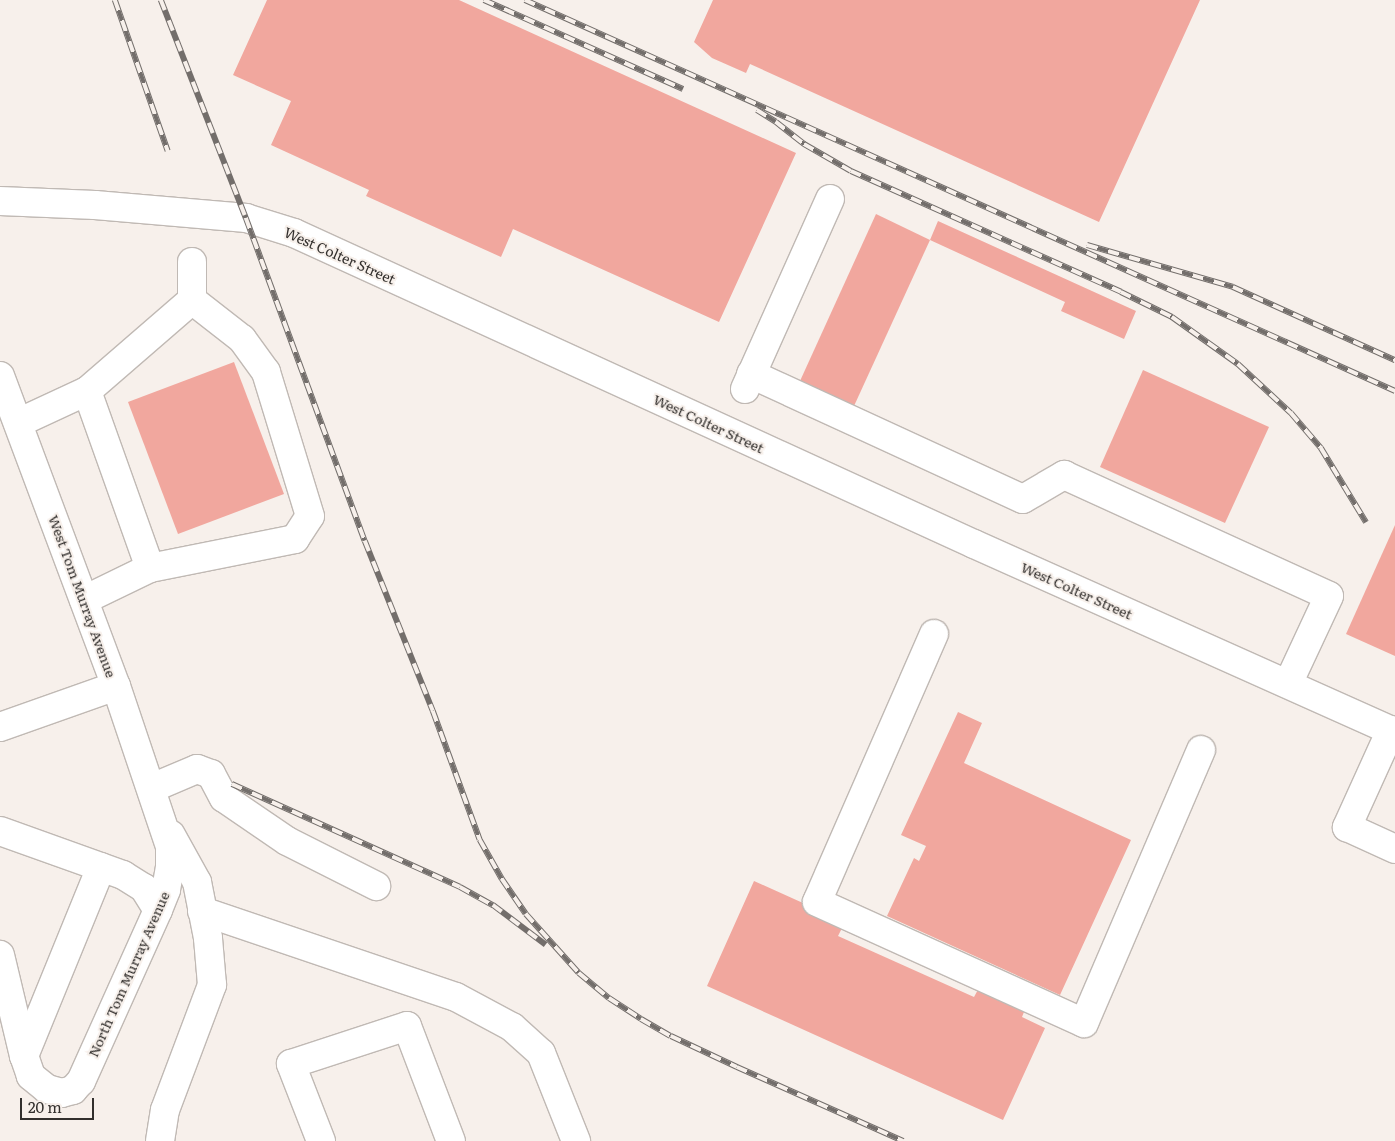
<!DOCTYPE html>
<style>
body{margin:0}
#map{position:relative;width:1395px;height:1141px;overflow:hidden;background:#f7f0eb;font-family:Literata,serif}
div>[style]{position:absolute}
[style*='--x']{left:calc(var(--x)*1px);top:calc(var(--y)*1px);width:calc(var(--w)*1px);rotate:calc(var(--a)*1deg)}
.building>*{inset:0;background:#f1a79e}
.roads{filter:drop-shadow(1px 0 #c0b9b4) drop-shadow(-1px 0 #c0b9b4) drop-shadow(0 1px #c0b9b4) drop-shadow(0 -1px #c0b9b4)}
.minor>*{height:28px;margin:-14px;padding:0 14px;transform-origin:14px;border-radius:14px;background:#fff}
.rail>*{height:5.5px;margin-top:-2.75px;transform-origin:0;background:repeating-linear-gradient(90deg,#f7f0eb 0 11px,#736e6b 0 22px);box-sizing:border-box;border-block:1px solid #736e6b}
span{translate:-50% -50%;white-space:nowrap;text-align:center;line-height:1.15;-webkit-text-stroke:4px #f7f0eb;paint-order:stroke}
.street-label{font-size:14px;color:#322f2d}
.scale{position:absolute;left:20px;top:1098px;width:74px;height:22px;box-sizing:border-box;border:2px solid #322f2d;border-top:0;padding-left:6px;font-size:15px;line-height:18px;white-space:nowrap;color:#322f2d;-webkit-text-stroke:4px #f7f0eb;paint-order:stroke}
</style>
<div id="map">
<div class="building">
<div style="clip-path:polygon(267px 0,459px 0,796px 153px,719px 322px,513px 229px,501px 257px,366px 196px,369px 190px,271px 145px,291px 101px,233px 75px)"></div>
<div style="clip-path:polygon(713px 0,1200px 0,1099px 222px,750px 64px,746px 73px,712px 58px,694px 42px)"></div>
<div style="clip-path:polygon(876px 214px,930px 240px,854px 406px,800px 381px)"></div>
<div style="clip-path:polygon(938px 221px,1136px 311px,1124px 339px,1061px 311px,1065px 302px,930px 240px)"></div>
<div style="clip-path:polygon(234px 362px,284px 494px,178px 534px,128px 402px)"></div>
<div style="clip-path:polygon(1143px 370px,1269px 427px,1225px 523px,1100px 467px)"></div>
<div style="clip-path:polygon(1395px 525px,1395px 656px,1346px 634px)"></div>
<div style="clip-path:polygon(958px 712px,982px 723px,964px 763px,1131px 840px,1060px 995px,887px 916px,914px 858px,919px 861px,926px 846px,901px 835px)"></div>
<div style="clip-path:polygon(754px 881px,845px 922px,838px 936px,974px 997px,980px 986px,1026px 1007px,1022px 1017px,1045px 1028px,1003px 1120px,707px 986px)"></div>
</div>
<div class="roads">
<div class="minor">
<div style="--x:0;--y:201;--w:95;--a:2.4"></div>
<div style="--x:95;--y:205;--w:152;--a:4.9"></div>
<div style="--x:246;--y:218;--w:50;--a:17.4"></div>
<div style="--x:294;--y:233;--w:748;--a:24.58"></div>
<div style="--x:974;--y:544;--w:461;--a:24.1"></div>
<div style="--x:751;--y:374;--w:299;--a:24.7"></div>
<div style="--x:1023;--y:499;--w:48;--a:-30.3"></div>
<div style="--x:1064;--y:475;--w:291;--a:24.5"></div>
<div style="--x:1329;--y:596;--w:97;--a:115"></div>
<div style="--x:0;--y:376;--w:331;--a:69.5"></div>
<div style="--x:116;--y:686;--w:169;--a:71.4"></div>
<div style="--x:170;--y:846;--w:21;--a:90"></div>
<div style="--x:170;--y:867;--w:23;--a:100"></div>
<div style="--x:166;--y:890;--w:22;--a:112"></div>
<div style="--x:158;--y:910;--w:188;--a:114.2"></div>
<div style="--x:81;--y:1081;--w:12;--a:132"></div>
<div style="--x:73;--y:1090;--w:11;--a:165"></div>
<div style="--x:62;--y:1093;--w:16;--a:-165"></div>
<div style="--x:47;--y:1089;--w:21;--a:-141"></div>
<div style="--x:31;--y:1076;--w:21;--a:-109"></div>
<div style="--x:24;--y:1056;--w:104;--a:-103.4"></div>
<div style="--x:745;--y:389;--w:208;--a:-65.9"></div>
<div style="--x:18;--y:423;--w:76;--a:-24.9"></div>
<div style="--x:150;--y:568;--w:148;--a:-11.3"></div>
<div style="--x:295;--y:539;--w:27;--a:-57"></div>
<div style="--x:310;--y:516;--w:151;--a:-107"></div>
<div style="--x:266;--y:372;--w:41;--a:-126"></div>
<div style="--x:242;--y:339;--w:63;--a:-142"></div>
<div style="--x:84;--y:600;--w:73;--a:-25.9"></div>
<div style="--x:150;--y:568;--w:188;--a:-109.6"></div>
<div style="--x:87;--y:391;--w:139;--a:-40.9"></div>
<div style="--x:192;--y:300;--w:38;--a:-90"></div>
<div style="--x:934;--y:634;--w:292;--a:113.6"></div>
<div style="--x:817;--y:902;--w:293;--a:24.4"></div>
<div style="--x:1084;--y:1023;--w:297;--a:-66.8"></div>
<div style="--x:0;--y:727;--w:123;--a:-19.5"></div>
<div style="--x:1391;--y:730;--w:107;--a:114.4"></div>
<div style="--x:1347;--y:827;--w:53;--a:24.6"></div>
<div style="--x:152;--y:788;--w:49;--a:-22.9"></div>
<div style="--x:197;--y:769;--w:15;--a:20"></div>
<div style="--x:211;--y:774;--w:27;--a:62"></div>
<div style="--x:224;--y:798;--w:76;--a:34.3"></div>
<div style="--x:287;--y:841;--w:100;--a:26.8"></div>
<div style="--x:0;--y:831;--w:131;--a:19.7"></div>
<div style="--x:123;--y:875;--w:25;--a:32"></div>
<div style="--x:144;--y:888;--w:26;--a:58"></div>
<div style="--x:202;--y:911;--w:268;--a:18.7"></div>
<div style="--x:456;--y:997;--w:64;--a:28.2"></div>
<div style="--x:512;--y:1027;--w:39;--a:42"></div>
<div style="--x:541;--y:1053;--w:95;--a:68.3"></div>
<div style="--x:24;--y:1056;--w:204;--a:-67.8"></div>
<div style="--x:160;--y:1141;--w:31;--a:-81"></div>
<div style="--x:165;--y:1110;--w:134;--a:-69.4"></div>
<div style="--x:212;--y:985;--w:47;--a:-94.9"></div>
<div style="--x:208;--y:938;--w:57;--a:-101.1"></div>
<div style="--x:197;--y:882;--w:54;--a:-119"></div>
<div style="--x:321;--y:1141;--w:83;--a:-111.3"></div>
<div style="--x:291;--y:1064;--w:122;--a:-18.1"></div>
<div style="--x:407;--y:1026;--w:123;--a:69.1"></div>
</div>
</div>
<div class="rail">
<div style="--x:115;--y:0;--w:160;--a:70.7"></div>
<div style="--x:161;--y:0;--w:234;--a:68.7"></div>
<div style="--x:246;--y:218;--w:344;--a:69.8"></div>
<div style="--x:365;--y:541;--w:183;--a:68.2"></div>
<div style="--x:433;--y:711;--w:137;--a:70"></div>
<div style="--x:480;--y:840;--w:45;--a:60.6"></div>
<div style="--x:502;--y:879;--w:42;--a:55.6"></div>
<div style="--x:526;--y:914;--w:79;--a:48.1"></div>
<div style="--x:579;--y:973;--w:39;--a:40"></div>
<div style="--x:609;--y:998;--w:38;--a:33"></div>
<div style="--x:641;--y:1019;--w:34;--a:30"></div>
<div style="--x:671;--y:1036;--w:73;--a:25.2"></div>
<div style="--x:737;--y:1067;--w:182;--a:24"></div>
<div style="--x:484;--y:0;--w:218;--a:24.1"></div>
<div style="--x:525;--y:0;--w:954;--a:24.2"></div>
<div style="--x:757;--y:110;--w:22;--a:32"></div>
<div style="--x:776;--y:122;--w:36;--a:38"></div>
<div style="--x:804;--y:144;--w:54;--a:29.9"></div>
<div style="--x:851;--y:171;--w:296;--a:24.1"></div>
<div style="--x:1121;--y:292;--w:57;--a:26.1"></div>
<div style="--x:1172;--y:317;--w:81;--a:35.5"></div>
<div style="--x:1238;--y:364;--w:72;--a:42.8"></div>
<div style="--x:1291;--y:413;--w:46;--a:49.4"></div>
<div style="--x:1321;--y:448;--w:87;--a:58.7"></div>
<div style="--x:1087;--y:245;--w:152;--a:16"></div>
<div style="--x:1233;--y:287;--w:178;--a:24.3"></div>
<div style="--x:232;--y:784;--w:250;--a:24.3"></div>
<div style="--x:460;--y:887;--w:38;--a:29"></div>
<div style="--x:493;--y:905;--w:66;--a:37"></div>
</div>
<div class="street-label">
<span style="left:340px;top:255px;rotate:24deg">West Colter Street</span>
<span style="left:709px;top:423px;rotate:25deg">West Colter Street</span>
<span style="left:1077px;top:590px;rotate:24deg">West Colter Street</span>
<span style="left:83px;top:596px;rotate:70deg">West Tom Murray Avenue</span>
<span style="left:128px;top:974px;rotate:-66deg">North Tom Murray Avenue</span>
</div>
<div class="scale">20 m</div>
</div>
